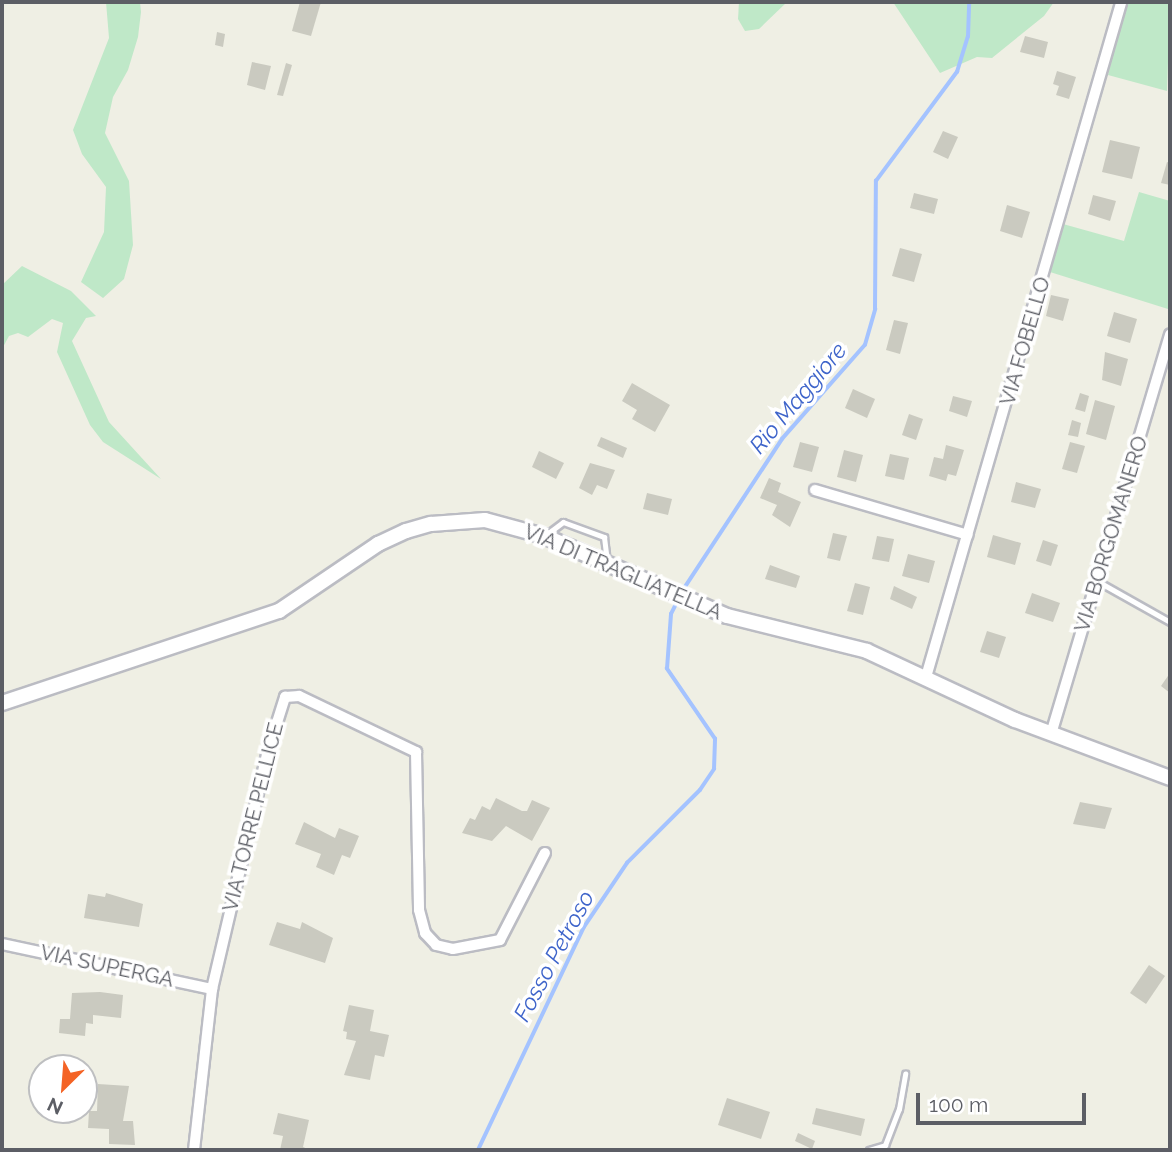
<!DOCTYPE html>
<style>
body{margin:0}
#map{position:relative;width:1172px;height:1152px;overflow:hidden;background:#efefe4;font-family:Raleway,sans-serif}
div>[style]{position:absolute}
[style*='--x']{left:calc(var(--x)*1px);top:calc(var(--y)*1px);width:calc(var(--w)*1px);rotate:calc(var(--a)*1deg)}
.green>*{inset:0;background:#bfe8c8}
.stream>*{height:3.5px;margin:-1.75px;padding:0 1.75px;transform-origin:1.75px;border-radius:1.75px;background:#a4c3ff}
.building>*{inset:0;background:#cacac0}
.roads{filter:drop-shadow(2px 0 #bbbcc3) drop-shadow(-2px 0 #bbbcc3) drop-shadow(0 2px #bbbcc3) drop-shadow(0 -2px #bbbcc3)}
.lane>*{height:5px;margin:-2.5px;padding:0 2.5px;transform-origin:2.5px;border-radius:2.5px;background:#fff}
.street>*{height:10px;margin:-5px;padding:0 5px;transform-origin:5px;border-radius:5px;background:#fff}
.secondary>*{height:14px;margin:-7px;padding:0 7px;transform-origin:7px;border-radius:7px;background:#fff}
span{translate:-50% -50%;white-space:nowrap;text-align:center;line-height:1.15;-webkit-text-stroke:7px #fff;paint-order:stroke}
.street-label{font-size:21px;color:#5c5e65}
.water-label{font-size:23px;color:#3e64ca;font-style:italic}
.frame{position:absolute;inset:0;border:4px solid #5c5e65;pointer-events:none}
.north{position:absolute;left:28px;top:1054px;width:70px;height:70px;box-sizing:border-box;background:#fff;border:2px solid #bebfc1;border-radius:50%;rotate:205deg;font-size:19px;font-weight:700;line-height:28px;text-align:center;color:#5c5e65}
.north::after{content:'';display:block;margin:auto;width:24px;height:32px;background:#f46325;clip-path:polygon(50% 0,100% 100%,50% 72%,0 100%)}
.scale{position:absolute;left:916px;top:1093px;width:170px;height:32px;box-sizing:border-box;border:4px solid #5c5e65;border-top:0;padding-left:9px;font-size:21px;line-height:24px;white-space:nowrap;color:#5c5e65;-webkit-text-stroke:5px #fff;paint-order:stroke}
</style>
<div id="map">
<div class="green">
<div style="clip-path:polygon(106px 2px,140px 2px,141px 12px,138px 37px,128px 70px,113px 97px,105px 133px,129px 181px,133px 245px,124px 279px,103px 298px,81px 282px,104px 232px,106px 187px,82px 154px,73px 130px,109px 38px)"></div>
<div style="clip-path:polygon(739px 2px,787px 2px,759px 29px,745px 31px,738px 19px)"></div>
<div style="clip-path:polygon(893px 2px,1054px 2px,1044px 16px,992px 58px,977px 57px,940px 73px)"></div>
<div style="clip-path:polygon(1125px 2px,1170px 2px,1167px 91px,1108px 75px)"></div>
<div style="clip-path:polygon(1139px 192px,1170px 201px,1168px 309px,1050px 272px,1063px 224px,1124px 241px)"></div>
<div style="clip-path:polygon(22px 266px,71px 291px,96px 316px,86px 318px,72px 341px,109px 422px,161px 479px,103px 442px,90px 425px,57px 352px,63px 323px,52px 319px,28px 337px,18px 333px,9px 336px,2px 349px,2px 285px)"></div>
</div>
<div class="stream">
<div style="--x:681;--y:593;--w:184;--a:-56.7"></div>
<div style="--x:782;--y:439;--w:125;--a:-48.6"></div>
<div style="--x:865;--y:345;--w:37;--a:-74"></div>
<div style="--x:875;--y:309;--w:128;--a:-89.6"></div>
<div style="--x:876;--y:181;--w:136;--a:-53.4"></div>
<div style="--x:957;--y:72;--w:37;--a:-73"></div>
<div style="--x:968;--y:37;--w:35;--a:-88"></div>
<div style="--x:478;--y:1150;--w:247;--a:-64.6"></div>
<div style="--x:584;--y:927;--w:77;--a:-56.1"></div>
<div style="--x:627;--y:863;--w:103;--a:-45"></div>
<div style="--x:700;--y:790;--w:25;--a:-56"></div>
<div style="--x:714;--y:769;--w:30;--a:-88"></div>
<div style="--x:715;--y:739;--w:85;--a:-124.4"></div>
<div style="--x:667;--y:669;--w:55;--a:-85.8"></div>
<div style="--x:671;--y:614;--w:16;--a:-63"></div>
</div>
<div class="building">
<div style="clip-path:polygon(300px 2px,321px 2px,311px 36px,292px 31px)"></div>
<div style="clip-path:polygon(217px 32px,225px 34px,223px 47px,215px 45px)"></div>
<div style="clip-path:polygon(1025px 36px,1048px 42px,1044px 58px,1020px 52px)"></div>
<div style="clip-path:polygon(252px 62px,271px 66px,265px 90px,247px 85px)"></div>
<div style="clip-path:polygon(286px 63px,292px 65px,283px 96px,277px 95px)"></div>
<div style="clip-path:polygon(1057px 71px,1076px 77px,1069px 99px,1056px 95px,1059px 86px,1053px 84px)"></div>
<div style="clip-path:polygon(943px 131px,958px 137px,948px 159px,933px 152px)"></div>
<div style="clip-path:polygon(1110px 140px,1140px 147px,1132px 179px,1102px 172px)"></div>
<div style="clip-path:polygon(1167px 162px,1170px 163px,1170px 185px,1161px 183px)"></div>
<div style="clip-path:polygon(914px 193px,938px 199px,934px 214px,910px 208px)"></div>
<div style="clip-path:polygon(1093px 195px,1116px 201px,1110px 221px,1088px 214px)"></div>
<div style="clip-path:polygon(1007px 205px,1030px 212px,1022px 238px,1000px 231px)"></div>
<div style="clip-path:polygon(900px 248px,922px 254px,914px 282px,892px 276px)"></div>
<div style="clip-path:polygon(1051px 295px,1069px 299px,1063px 321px,1046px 316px)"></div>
<div style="clip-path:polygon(1114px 312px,1137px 319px,1130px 343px,1107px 336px)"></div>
<div style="clip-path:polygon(894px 320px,908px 323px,900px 354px,886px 350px)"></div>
<div style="clip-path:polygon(1105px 352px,1128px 359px,1121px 386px,1102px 380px)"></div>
<div style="clip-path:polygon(632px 383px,670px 405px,655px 432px,632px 419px,637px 410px,622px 401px)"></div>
<div style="clip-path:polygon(853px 389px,875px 399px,867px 418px,845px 408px)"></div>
<div style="clip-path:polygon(1080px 393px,1089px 396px,1085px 412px,1075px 409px)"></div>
<div style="clip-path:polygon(953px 396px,972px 401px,967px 417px,949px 411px)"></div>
<div style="clip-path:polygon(1095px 400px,1115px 406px,1106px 440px,1086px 434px)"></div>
<div style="clip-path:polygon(909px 414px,923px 419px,916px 440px,902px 435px)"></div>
<div style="clip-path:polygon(1072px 420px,1081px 423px,1078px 437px,1068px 435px)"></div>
<div style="clip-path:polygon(601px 437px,627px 448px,623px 458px,597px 446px)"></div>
<div style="clip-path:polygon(800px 442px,819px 447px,812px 472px,793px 467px)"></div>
<div style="clip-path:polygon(1070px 442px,1085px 446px,1077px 473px,1062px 469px)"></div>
<div style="clip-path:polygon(946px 445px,964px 450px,956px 476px,948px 474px,946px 481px,929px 476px,934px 457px,943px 459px)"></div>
<div style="clip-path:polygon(844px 450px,863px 455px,856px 482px,837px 477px)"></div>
<div style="clip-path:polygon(539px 451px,564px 463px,556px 479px,532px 467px)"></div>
<div style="clip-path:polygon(890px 454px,909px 458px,904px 480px,885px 476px)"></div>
<div style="clip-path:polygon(590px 463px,615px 470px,607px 489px,597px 485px,592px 495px,579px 488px)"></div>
<div style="clip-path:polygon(769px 478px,781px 483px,778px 492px,801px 502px,790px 527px,772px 515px,777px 505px,760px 498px)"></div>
<div style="clip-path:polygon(1016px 482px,1041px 489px,1035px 508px,1011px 502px)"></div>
<div style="clip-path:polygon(647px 493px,672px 499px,668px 515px,643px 509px)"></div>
<div style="clip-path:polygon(833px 533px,847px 536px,840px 561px,827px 558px)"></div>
<div style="clip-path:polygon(993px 535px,1021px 543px,1015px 565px,987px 557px)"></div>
<div style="clip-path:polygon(877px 536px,894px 539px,889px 562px,872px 559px)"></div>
<div style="clip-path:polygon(1043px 540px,1058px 545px,1051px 566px,1036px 561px)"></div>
<div style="clip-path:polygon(908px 554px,935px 561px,929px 583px,902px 576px)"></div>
<div style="clip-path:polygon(770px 565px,800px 576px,796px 588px,765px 579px)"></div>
<div style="clip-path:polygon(855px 583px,870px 587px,863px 615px,847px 611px)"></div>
<div style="clip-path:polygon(894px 586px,917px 597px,912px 609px,890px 599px)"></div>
<div style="clip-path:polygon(1032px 593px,1060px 603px,1053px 622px,1025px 613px)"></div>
<div style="clip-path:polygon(987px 631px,1006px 637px,999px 658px,980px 652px)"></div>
<div style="clip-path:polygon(1170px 673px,1170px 693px,1161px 686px)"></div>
<div style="clip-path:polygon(496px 798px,522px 811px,527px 811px,532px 800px,550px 808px,532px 841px,506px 826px,492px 841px,462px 833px,470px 818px,475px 820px,482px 806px,490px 810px)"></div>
<div style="clip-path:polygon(1080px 802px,1112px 808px,1105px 829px,1073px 824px)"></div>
<div style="clip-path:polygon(304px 822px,335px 838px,339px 828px,359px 836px,350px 858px,342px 855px,334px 875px,316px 867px,321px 854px,295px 844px)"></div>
<div style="clip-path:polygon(106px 893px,143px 904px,139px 927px,84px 918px,88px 894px,105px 897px)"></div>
<div style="clip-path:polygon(277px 922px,300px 929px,302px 922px,333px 938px,325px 963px,269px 945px)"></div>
<div style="clip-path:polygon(1149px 965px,1165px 976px,1146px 1004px,1130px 993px)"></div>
<div style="clip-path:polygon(100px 992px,123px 995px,121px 1018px,93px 1015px,93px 1024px,86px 1023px,85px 1036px,59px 1033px,60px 1019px,70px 1019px,72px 993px)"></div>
<div style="clip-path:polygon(349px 1005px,374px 1010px,370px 1031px,389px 1035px,384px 1057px,375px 1055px,370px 1080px,344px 1075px,356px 1041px,346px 1039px,347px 1032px,343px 1031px)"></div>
<div style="clip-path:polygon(98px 1084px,129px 1086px,123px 1121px,133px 1121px,135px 1145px,109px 1144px,109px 1129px,88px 1128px,89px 1111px,97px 1111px)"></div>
<div style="clip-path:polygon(727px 1098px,770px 1112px,761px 1139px,718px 1125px)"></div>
<div style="clip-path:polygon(816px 1108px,865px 1119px,861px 1136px,812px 1124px)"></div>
<div style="clip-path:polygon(278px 1113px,309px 1120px,303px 1147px,310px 1150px,280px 1150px,283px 1136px,273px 1134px)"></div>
<div style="clip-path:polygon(798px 1133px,815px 1141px,812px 1149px,795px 1141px)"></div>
</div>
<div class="roads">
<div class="lane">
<div style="--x:547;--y:534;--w:20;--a:-37"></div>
<div style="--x:563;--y:522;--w:44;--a:20.1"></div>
<div style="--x:604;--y:537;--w:24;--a:83"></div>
<div style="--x:1097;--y:581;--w:84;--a:29.3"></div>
<div style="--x:869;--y:1150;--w:17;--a:-17"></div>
<div style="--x:885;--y:1145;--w:39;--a:-69"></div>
<div style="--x:899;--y:1109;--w:36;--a:-80"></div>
</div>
<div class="street">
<div style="--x:815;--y:490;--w:159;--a:16.4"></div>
<div style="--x:926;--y:677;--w:702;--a:-73.86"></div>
<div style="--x:1051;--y:734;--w:417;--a:-73.4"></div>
<div style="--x:2;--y:944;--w:215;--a:12.1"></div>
<div style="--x:194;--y:1150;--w:162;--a:-83.6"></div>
<div style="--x:212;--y:989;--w:244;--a:-76.8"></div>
<div style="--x:268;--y:751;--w:57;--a:-72.5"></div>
<div style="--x:285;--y:697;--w:14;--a:-4"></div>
<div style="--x:299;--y:696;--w:130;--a:25.6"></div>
<div style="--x:416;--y:752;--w:158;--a:88.9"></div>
<div style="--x:419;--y:910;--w:24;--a:75"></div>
<div style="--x:425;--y:933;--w:16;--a:47"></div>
<div style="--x:436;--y:945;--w:17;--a:13"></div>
<div style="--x:453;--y:949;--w:48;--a:-10.8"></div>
<div style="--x:500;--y:940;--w:98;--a:-62.7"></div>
</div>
<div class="secondary">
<div style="--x:2;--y:703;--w:292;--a:-18.4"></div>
<div style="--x:279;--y:611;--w:120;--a:-34.1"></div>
<div style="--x:378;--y:544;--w:31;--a:-25"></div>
<div style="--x:406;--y:531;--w:26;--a:-16"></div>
<div style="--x:431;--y:524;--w:54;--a:-4.2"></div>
<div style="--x:485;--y:520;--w:61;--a:15.2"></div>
<div style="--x:544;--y:536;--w:200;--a:23.6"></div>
<div style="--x:727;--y:616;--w:144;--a:14"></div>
<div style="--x:867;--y:651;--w:163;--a:25"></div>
<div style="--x:1015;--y:720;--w:165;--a:20.5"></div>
</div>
</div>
<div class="street-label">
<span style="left:1025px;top:341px;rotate:-74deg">VIA FOBELLO</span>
<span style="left:1111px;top:534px;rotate:-73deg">VIA BORGOMANERO</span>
<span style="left:623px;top:572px;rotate:23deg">VIA DI TRAGLIATELLA</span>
<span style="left:253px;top:817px;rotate:-76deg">VIA TORRE PELLICE</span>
<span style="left:107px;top:966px;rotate:12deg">VIA SUPERGA</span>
</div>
<div class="water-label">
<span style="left:798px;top:398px;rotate:-50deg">Rio Maggiore</span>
<span style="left:554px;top:956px;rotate:-62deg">Fosso Petroso</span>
</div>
<div class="frame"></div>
<div class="north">N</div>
<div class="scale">100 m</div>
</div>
